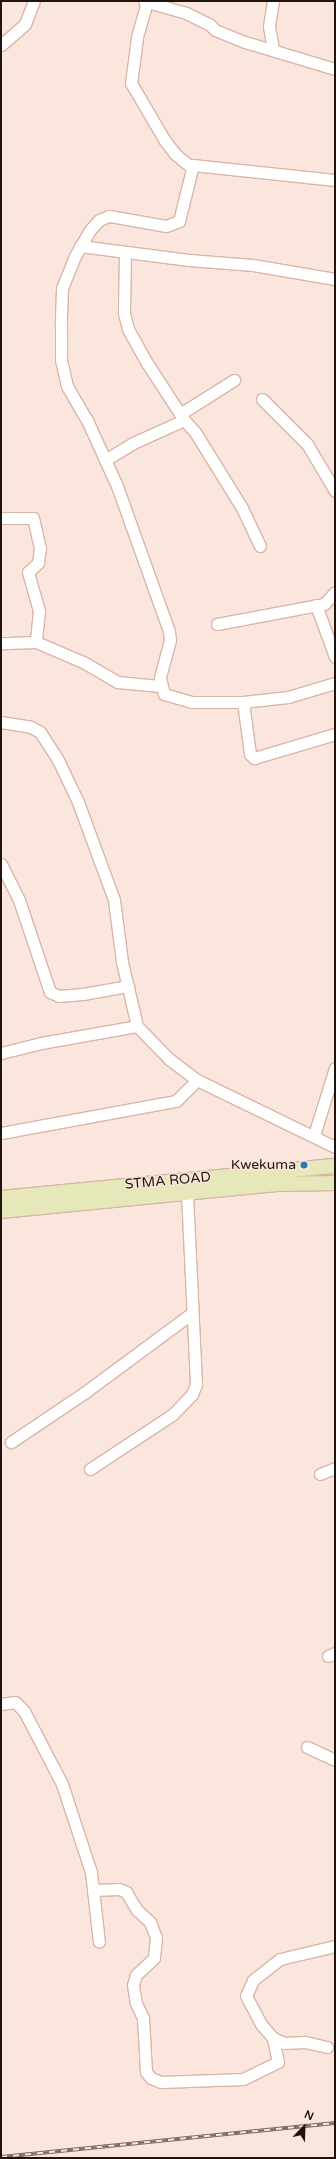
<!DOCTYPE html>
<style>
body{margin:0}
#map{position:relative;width:336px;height:2159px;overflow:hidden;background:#fbe6dd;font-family:"Varela Round",sans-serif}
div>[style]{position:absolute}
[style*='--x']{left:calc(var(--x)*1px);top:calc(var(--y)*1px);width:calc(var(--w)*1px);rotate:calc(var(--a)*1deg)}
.roads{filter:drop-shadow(1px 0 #d8b6a7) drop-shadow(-1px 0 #d8b6a7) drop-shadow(0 1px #d8b6a7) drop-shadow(0 -1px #d8b6a7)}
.minor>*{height:11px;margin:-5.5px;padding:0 5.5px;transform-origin:5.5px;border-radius:5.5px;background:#fff}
.major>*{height:14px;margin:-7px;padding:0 7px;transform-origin:7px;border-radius:7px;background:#e6e8b9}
.rail>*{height:3.5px;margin-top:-1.75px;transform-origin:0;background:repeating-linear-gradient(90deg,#fbe6dd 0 6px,#796a63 0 12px);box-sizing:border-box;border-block:1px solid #796a63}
.dots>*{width:11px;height:11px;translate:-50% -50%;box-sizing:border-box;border:2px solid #fbe6dd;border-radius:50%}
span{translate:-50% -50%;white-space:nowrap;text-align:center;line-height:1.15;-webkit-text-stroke:3px #fbe6dd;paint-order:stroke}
.poi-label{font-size:14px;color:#20140f}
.right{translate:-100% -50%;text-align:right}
.street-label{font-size:14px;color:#20140f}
.frame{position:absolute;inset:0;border:2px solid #20140f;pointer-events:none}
.north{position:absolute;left:284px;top:2107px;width:40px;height:40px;-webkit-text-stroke:3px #fbe6dd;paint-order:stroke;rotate:23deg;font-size:11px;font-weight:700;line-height:16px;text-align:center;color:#20140f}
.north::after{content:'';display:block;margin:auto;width:14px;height:18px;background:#20140f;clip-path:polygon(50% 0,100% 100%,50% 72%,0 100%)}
</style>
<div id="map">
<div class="roads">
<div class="minor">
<div style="--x:144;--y:1;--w:44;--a:15.9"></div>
<div style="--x:186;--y:13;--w:25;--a:26"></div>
<div style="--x:209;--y:24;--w:8;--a:45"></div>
<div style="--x:215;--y:30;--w:32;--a:22"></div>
<div style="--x:245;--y:42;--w:94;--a:16.7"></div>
<div style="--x:147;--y:2;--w:37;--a:106"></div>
<div style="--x:137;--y:38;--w:45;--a:97.6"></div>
<div style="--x:131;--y:83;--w:67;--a:59.6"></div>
<div style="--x:165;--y:141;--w:16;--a:52"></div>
<div style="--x:175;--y:154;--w:21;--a:39"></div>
<div style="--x:1;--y:45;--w:32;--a:-41"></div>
<div style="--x:25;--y:24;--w:25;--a:-69"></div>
<div style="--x:273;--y:49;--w:23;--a:-100"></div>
<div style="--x:269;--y:26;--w:25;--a:-81"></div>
<div style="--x:335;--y:180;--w:143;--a:-174"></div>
<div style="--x:193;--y:165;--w:58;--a:104"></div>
<div style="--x:179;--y:221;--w:14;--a:159"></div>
<div style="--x:166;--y:226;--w:58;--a:-170"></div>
<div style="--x:109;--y:216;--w:11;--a:158"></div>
<div style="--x:99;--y:220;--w:13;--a:132"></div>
<div style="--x:90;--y:230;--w:30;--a:120"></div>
<div style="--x:75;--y:256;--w:35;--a:112"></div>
<div style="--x:62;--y:289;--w:36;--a:92"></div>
<div style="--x:61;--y:325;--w:35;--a:90"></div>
<div style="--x:61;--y:360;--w:27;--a:77"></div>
<div style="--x:67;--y:386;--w:39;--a:60"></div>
<div style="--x:87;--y:420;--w:72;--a:65.6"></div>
<div style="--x:117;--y:486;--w:154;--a:70.3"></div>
<div style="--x:169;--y:631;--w:9;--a:84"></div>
<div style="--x:170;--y:640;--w:39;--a:105"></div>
<div style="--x:160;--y:678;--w:16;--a:76"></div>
<div style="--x:164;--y:694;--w:29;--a:16"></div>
<div style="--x:192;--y:702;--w:51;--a:0"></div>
<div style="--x:243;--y:702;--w:45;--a:-6.3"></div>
<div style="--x:288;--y:697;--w:49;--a:-16.6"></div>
<div style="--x:80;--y:246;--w:110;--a:7.3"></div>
<div style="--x:189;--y:260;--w:64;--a:4.5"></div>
<div style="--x:253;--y:265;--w:83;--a:9.7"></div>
<div style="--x:125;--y:253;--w:60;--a:91"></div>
<div style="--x:124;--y:313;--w:16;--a:76"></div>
<div style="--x:128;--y:329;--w:39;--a:61"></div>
<div style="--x:147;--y:363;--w:68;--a:57"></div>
<div style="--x:184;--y:420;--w:16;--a:47"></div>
<div style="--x:195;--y:432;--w:89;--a:58.3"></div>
<div style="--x:242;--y:508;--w:42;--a:64.7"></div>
<div style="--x:262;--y:399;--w:64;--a:45"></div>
<div style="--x:307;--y:444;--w:55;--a:59.2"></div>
<div style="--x:180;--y:414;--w:64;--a:-32.2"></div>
<div style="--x:105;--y:460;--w:33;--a:-31"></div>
<div style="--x:133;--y:443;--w:56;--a:-24.3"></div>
<div style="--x:1;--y:518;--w:32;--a:0"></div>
<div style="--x:33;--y:518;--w:31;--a:77"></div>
<div style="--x:40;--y:548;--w:15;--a:98"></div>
<div style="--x:38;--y:563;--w:13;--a:138"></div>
<div style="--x:28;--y:572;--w:41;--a:74.2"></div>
<div style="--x:39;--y:611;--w:31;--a:96"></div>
<div style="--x:36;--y:642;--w:35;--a:178"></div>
<div style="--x:316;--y:605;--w:55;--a:69.9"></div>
<div style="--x:217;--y:624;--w:109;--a:-10.6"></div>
<div style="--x:324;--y:604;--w:16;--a:-47"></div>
<div style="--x:36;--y:642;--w:51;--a:23.1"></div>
<div style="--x:83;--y:662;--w:39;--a:30"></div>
<div style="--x:117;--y:682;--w:43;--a:5.3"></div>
<div style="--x:243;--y:702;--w:52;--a:82.3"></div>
<div style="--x:250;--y:754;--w:6;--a:45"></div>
<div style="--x:254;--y:758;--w:84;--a:-16.5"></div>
<div style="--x:1;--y:722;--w:30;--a:9"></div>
<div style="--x:31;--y:727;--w:10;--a:29"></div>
<div style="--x:40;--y:732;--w:33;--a:57"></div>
<div style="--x:58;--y:760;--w:47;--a:64.5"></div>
<div style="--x:78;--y:802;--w:104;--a:69.8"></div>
<div style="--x:114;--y:900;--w:63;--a:82.6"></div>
<div style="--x:122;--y:962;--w:66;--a:76.8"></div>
<div style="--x:1;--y:864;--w:40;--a:63.4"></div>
<div style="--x:19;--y:900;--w:97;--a:71.4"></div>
<div style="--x:50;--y:992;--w:10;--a:24"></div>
<div style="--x:59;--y:996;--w:24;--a:-5"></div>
<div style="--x:83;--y:994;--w:46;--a:-10.1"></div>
<div style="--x:1;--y:1053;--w:41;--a:-14"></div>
<div style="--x:41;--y:1043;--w:97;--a:-10"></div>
<div style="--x:137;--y:1026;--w:46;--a:45.9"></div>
<div style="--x:169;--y:1059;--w:35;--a:37"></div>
<div style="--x:1;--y:1133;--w:178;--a:-10.4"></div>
<div style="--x:176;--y:1101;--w:30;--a:-45"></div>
<div style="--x:197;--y:1080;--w:153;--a:25.9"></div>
<div style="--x:314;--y:1135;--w:70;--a:-72.6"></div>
<div style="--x:11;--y:1442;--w:88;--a:-33.9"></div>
<div style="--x:84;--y:1393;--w:134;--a:-36.5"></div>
<div style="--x:90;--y:1469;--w:100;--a:-33.5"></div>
<div style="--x:173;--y:1414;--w:28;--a:-46"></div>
<div style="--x:192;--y:1394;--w:11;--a:-68"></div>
<div style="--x:196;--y:1384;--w:190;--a:-92.7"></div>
<div style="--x:320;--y:1474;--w:16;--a:-22"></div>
<div style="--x:328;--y:1656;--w:8;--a:-23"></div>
<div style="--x:1;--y:1704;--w:14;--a:-8"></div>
<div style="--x:15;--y:1702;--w:13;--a:45"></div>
<div style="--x:24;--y:1711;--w:82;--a:62.5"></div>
<div style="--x:62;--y:1784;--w:93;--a:71.8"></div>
<div style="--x:91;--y:1872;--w:70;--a:83.5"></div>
<div style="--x:307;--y:1747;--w:31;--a:25"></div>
<div style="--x:93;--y:1890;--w:26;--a:-2"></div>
<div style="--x:119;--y:1889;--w:8;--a:23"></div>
<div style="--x:126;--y:1892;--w:21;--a:59"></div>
<div style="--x:137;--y:1910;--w:18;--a:43"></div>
<div style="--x:150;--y:1922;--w:17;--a:69"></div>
<div style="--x:156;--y:1938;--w:20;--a:96"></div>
<div style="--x:154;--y:1958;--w:25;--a:137"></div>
<div style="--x:136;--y:1975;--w:10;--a:107"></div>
<div style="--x:133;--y:1985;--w:18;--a:81"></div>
<div style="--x:136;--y:2003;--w:17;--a:65"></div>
<div style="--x:143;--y:2018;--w:54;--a:86.8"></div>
<div style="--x:146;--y:2072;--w:8;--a:50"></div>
<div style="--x:151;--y:2078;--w:11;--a:22"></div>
<div style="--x:161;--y:2082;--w:82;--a:-2.1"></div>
<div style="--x:243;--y:2079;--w:39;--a:-26"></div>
<div style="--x:278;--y:2062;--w:25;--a:-102"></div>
<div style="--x:327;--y:2047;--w:23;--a:-167"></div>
<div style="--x:305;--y:2042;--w:21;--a:177"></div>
<div style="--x:284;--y:2043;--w:12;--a:-156"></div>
<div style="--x:273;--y:2038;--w:18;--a:-131"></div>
<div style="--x:261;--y:2024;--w:32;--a:-118"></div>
<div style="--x:246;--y:1996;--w:17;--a:-66"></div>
<div style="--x:253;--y:1980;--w:34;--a:-38"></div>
<div style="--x:280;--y:1959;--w:57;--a:-13.3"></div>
</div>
<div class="major">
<div style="--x:1;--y:1198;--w:336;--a:-5.5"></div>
<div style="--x:1;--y:1211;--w:277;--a:-5.6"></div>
<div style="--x:277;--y:1184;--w:58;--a:-1"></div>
</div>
</div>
<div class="rail">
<div style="--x:1;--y:2157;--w:336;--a:-5.8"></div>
</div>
<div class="dots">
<div style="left:304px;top:1165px;background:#3378ae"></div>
</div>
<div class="poi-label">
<span class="right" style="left:296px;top:1165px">Kwekuma</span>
</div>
<div class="street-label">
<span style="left:168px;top:1181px;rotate:-5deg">STMA ROAD</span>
</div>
<div class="frame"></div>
<div class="north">N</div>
</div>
